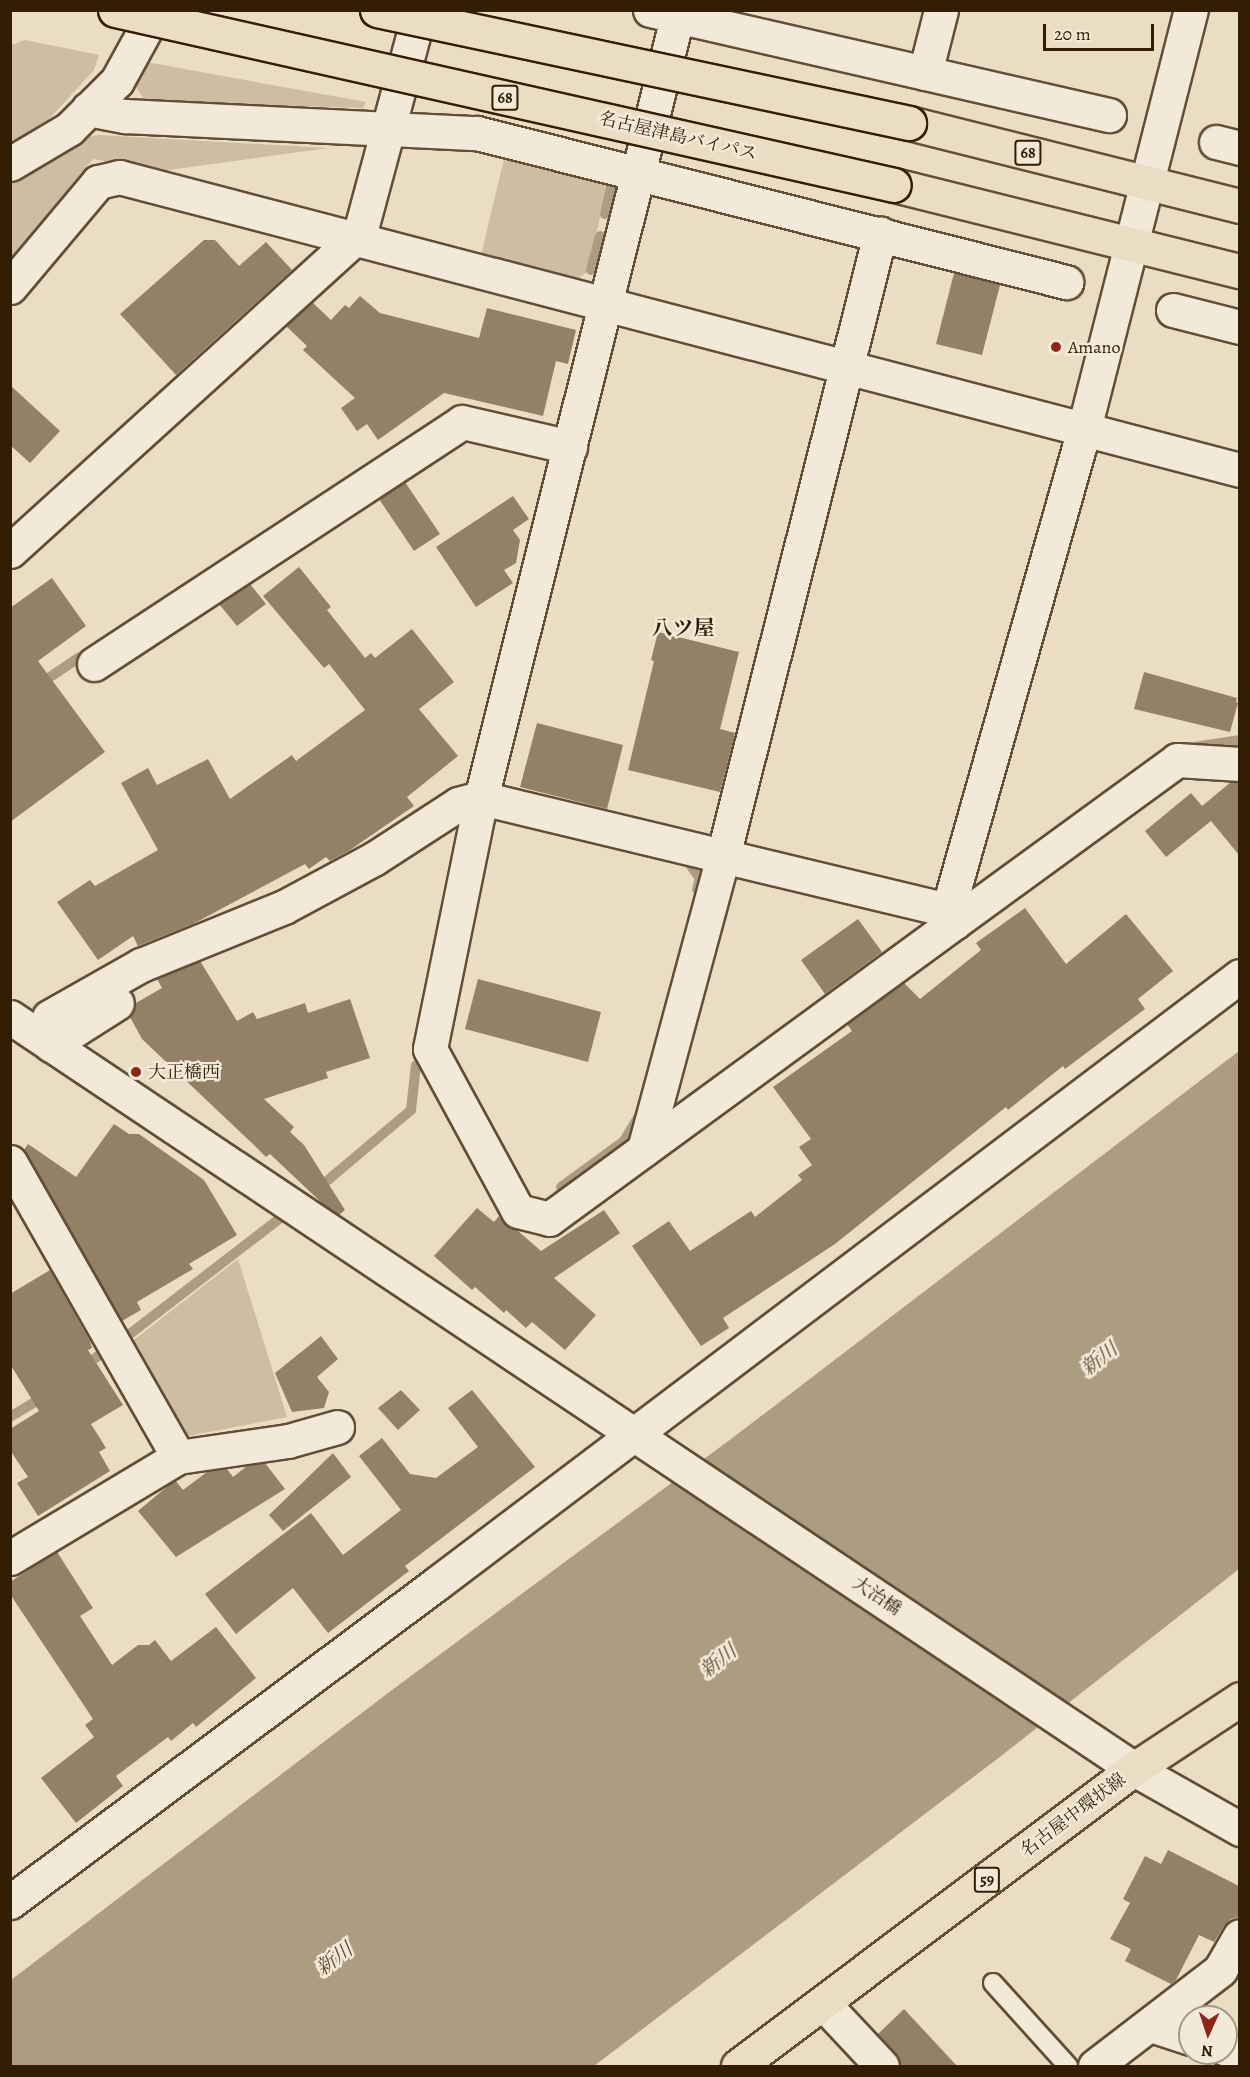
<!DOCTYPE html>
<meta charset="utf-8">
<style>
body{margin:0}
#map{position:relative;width:1250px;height:2077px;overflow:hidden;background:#ebddc3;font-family:Alegreya,"Noto Serif JP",serif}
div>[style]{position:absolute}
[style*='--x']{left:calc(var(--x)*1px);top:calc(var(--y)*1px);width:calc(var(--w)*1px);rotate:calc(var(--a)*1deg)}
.green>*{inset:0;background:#ccbda3}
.water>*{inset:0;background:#ac9c82}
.stream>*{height:10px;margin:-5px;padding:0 5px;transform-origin:5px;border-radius:5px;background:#ac9c82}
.building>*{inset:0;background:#938167}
.roads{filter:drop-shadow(2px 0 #614e34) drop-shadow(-2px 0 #614e34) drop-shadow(0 2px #614e34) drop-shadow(0 -2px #614e34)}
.service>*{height:18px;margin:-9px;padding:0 9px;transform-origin:9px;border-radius:9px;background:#f2e9d8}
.minor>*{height:33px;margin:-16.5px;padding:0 16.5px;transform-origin:16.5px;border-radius:16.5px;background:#f2e9d8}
.tertiary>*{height:33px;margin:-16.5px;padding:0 16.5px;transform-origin:16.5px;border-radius:16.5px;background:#f2e9d8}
.primary>*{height:33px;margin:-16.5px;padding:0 16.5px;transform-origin:16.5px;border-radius:16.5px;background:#ebddc3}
.bridges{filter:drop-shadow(2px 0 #331e04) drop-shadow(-2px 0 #331e04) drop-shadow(0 2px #331e04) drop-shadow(0 -2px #331e04)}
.primary-bridge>*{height:33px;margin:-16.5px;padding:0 16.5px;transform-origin:16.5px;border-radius:16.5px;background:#ebddc3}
.dots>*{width:16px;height:16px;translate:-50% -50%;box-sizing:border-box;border:3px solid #f2e9d8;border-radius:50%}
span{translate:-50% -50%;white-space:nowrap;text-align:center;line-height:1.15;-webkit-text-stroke:5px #f2e9d8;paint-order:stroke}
.shield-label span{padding:2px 4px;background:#f2e9d8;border:2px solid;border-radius:4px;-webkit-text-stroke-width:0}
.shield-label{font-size:16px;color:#331e04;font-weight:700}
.street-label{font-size:18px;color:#331e04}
.poi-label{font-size:18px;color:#331e04}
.left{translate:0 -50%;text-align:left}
.water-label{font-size:20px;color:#5d4a30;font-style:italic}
.quarter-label{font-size:21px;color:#331e04;font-weight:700}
.frame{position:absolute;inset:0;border:12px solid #331e04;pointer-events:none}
.north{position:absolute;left:1178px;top:2005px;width:60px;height:60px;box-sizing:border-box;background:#f2e9d8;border:2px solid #a69883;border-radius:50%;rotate:183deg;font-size:16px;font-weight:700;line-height:24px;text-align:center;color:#331e04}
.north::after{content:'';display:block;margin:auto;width:21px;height:27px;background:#8f2418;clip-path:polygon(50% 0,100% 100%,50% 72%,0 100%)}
.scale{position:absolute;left:1043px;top:24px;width:111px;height:27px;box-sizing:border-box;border:3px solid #331e04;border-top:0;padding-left:8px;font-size:18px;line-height:21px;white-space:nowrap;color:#331e04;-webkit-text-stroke:4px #f2e9d8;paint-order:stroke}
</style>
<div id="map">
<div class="green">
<div style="clip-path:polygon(25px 40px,99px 55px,94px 70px,52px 116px,11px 147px,11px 45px)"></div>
<div style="clip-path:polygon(146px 62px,366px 102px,363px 108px,145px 101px,133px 82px)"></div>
<div style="clip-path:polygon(99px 135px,328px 148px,162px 171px,93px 159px,11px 259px,11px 184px,74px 139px)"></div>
<div style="clip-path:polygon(505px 155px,608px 181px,588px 271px,578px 279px,481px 255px)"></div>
<div style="clip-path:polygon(238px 1259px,287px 1417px,178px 1438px,126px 1346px)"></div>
</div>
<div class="water">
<div style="clip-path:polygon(1239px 1051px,1239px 1569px,1001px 1756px,594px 2066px,11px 2066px,11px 1980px,392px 1690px,735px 1436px)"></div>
</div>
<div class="stream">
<div style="--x:605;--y:214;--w:32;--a:-77"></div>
<div style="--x:591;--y:270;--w:35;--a:-75"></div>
<div style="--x:38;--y:685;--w:50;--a:-33.7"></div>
<div style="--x:1194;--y:747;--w:47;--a:-8.7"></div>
<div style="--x:691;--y:866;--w:15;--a:53"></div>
<div style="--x:700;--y:878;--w:12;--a:104"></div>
<div style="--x:328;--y:1180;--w:109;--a:-40.1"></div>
<div style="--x:411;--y:1110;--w:45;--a:-83.7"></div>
<div style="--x:561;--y:1187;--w:78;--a:-36.1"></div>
<div style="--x:624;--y:1141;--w:29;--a:-59"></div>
<div style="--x:122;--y:1340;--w:197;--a:-37.6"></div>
<div style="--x:83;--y:1367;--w:24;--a:-36"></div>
<div style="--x:10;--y:1417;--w:41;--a:-31"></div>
</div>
<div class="building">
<div style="clip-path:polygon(204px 240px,215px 240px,239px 266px,266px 242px,292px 270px,176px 375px,120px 314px)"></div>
<div style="clip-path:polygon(954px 273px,1000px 285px,982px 355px,936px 344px)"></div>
<div style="clip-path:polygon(360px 296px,380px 313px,479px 338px,487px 308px,576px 330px,568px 364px,556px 361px,543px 416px,444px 393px,378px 440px,367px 424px,357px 431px,341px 408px,355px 398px,303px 350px,307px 346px,286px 326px,312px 302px,331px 320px,345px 305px,349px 308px)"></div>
<div style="clip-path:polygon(10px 385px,60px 431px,30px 463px,10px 445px)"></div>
<div style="clip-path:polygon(405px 482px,440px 534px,414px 551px,379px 499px)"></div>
<div style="clip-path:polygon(513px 496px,529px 519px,513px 530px,520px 540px,516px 563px,504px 570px,513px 583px,476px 607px,436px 547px)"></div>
<div style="clip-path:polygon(299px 567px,331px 607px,327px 610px,365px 658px,371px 653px,375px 658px,412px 629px,454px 682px,419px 709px,458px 756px,407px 797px,414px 806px,350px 850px,330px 861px,326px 857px,309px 869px,305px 864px,193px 924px,138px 946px,133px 936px,98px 960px,57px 902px,90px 880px,95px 886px,158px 850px,121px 783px,148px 768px,157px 785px,208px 759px,230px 799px,292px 755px,296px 761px,365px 710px,329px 664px,324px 668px,263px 596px)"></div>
<div style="clip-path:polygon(52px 578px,86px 626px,38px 661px,105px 752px,10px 822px,10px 608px)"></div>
<div style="clip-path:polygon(250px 584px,266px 604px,237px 626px,219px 604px)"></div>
<div style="clip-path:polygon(658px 632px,739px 652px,720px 729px,735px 733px,720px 792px,628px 770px,654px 661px,651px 660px)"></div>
<div style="clip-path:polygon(1144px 672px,1237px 698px,1236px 702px,1238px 703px,1230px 732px,1134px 709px)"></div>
<div style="clip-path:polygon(537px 723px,623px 745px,607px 809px,520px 787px)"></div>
<div style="clip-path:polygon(1231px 782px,1239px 783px,1239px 855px,1211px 821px,1166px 857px,1145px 831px,1191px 793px,1202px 806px)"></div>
<div style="clip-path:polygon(1025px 908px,1066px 964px,1126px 914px,1173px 971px,1138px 999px,1145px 1009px,1065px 1069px,1063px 1066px,1008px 1110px,1006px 1107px,835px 1244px,723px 1318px,729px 1328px,701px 1346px,632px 1246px,669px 1221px,690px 1251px,751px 1211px,755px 1217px,802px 1180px,798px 1175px,812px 1165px,799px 1147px,811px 1139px,773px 1087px,852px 1031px,847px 1024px,904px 983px,920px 999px,981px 950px,976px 943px)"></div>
<div style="clip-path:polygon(858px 919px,882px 952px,825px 994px,801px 960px)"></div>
<div style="clip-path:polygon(200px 961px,237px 1021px,253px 1012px,257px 1019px,305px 1003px,308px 1013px,350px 999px,370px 1058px,326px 1072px,328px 1078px,264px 1099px,294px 1127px,290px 1132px,304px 1145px,345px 1210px,339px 1215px,324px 1205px,270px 1154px,266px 1157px,256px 1147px,142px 1039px,130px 1017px,136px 1003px,162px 988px,157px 979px)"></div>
<div style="clip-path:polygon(478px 979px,601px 1012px,588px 1062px,465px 1029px)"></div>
<div style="clip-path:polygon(114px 1124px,129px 1134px,139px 1134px,204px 1180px,237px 1235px,189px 1264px,193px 1269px,137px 1302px,141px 1310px,122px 1321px,24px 1150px,28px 1144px,76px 1177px)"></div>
<div style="clip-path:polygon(477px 1208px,494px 1222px,499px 1216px,506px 1225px,517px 1230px,541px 1251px,604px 1210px,620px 1233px,554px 1278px,596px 1315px,565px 1350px,532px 1322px,526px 1328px,506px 1310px,504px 1313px,475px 1287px,472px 1290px,434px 1256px)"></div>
<div style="clip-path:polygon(50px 1270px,90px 1341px,92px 1348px,88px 1350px,123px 1405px,91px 1424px,106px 1448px,99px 1452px,110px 1471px,38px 1516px,17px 1483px,28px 1477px,10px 1450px,10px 1429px,39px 1411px,10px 1364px,10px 1294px)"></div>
<div style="clip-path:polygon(321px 1336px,338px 1359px,317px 1377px,329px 1392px,324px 1408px,292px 1412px,275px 1373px)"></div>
<div style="clip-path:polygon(401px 1390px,420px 1410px,398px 1430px,378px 1408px)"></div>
<div style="clip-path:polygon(472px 1390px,535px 1467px,405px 1566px,409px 1571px,328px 1633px,293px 1588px,236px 1634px,205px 1594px,311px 1513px,343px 1555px,401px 1510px,359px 1456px,382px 1438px,410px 1474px,436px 1478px,478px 1447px,448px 1408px)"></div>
<div style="clip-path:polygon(333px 1453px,351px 1477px,283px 1531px,269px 1515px)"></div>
<div style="clip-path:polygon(265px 1463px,285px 1489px,176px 1557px,138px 1511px,175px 1480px,183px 1490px,207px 1472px,227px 1469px,233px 1477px,247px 1466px)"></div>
<div style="clip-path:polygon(57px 1552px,93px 1608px,80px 1616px,112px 1665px,138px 1645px,149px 1645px,155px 1640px,171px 1661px,216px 1627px,256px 1678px,196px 1727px,193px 1723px,171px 1741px,168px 1737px,116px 1776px,123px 1786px,76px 1823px,41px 1778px,94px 1737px,85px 1725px,93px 1719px,10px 1594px,10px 1582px)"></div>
<div style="clip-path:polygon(1168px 1850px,1239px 1886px,1239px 1917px,1231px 1919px,1224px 1926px,1214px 1942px,1199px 1935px,1176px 1980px,1171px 1984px,1125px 1961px,1131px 1949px,1110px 1939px,1130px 1903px,1123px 1899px,1145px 1856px,1161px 1864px)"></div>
<div style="clip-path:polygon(904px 2009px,958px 2067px,903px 2067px,900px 2064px,896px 2053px,878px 2034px)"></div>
</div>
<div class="roads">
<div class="service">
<div style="--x:993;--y:1983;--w:112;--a:47.9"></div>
</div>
<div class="minor">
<div style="--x:650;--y:10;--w:471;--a:12.9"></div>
<div style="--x:679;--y:10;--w:812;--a:104.1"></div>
<div style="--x:481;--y:798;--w:256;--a:101.5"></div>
<div style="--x:430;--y:1049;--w:184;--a:61.5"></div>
<div style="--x:518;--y:1211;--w:32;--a:14"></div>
<div style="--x:549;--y:1219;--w:503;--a:-36.19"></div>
<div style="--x:925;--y:73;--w:65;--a:-75.7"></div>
<div style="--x:88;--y:109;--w:38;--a:11"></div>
<div style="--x:125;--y:116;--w:352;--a:2.8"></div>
<div style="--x:477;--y:133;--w:608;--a:14.2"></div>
<div style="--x:1216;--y:142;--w:25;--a:14"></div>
<div style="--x:10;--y:164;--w:69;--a:-30.7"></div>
<div style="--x:69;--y:129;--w:68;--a:-45"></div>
<div style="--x:117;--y:81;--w:81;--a:-61.2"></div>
<div style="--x:358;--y:240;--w:238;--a:-74.9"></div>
<div style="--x:10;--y:287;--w:137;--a:-50"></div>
<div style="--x:98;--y:182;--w:22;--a:-13"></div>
<div style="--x:119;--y:177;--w:1159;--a:14.65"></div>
<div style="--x:1173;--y:310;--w:69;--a:14.2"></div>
<div style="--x:10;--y:551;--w:464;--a:-42.2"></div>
<div style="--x:94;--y:664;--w:440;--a:-33.3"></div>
<div style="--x:462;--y:422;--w:111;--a:13"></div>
<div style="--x:948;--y:910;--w:500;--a:-74.2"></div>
<div style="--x:1084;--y:429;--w:432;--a:-75.7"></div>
<div style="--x:49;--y:1017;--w:106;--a:-29.5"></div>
<div style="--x:141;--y:965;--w:154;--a:-22.1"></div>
<div style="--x:284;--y:907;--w:103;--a:-28.3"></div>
<div style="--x:375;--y:858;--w:99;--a:-33"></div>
<div style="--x:458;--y:804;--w:24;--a:-15"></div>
<div style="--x:481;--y:798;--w:480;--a:13.5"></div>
<div style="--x:948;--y:910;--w:14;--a:60"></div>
<div style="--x:955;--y:922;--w:275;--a:-36.1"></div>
<div style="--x:1177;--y:760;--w:63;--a:3.6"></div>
<div style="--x:51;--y:1045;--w:78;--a:-32.5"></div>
<div style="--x:644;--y:1149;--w:303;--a:-74.9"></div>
<div style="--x:723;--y:856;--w:642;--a:-75.83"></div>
<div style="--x:10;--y:1162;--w:339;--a:60.3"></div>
<div style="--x:10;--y:1558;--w:196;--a:-31"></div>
<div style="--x:178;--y:1457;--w:111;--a:-8.3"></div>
<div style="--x:288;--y:1441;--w:51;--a:-15.9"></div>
<div style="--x:10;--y:1902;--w:532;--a:-36.74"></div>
<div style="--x:436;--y:1584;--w:1008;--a:-37.1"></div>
<div style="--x:823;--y:2003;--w:86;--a:46.9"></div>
<div style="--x:1151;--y:2025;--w:41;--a:18.4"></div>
<div style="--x:1226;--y:2049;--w:15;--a:16"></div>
<div style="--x:1095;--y:2066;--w:158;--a:-37.5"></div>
<div style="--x:1220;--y:1970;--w:39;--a:-60"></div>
</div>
<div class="tertiary">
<div style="--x:10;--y:1017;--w:1352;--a:33.78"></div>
<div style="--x:1134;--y:1769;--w:122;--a:29.5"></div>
</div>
<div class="primary">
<div style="--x:909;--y:123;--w:341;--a:14.1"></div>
<div style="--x:894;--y:185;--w:357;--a:14"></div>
<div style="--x:738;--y:2066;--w:495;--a:-36.9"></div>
<div style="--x:1134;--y:1769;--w:127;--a:-33.4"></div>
</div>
</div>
<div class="bridges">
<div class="primary-bridge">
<div style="--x:115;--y:10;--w:798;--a:12.66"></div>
<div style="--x:377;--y:10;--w:544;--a:11.99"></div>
</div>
</div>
<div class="dots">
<div style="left:1056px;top:347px;background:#8f2418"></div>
<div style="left:136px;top:1072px;background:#8f2418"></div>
</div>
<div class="shield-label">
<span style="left:505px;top:98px">68</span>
<span style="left:1028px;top:153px">68</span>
<span style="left:987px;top:1880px">59</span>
</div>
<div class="street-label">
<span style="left:678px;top:136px;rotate:13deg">名古屋津島バイパス</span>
<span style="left:877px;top:1596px;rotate:34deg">大治橋</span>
<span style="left:1073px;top:1815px;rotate:-37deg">名古屋中環状線</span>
</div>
<div class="poi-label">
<span class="left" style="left:1068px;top:347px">Amano</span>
<span class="left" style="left:148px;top:1072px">大正橋西</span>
</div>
<div class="water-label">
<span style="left:1099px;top:1359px;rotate:-38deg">新川</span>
<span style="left:718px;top:1661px;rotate:-38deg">新川</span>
<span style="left:334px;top:1959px;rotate:-37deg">新川</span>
</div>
<div class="quarter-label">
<span style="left:683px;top:628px">八ツ屋</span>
</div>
<div class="frame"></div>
<div class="north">N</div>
<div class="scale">20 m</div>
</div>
